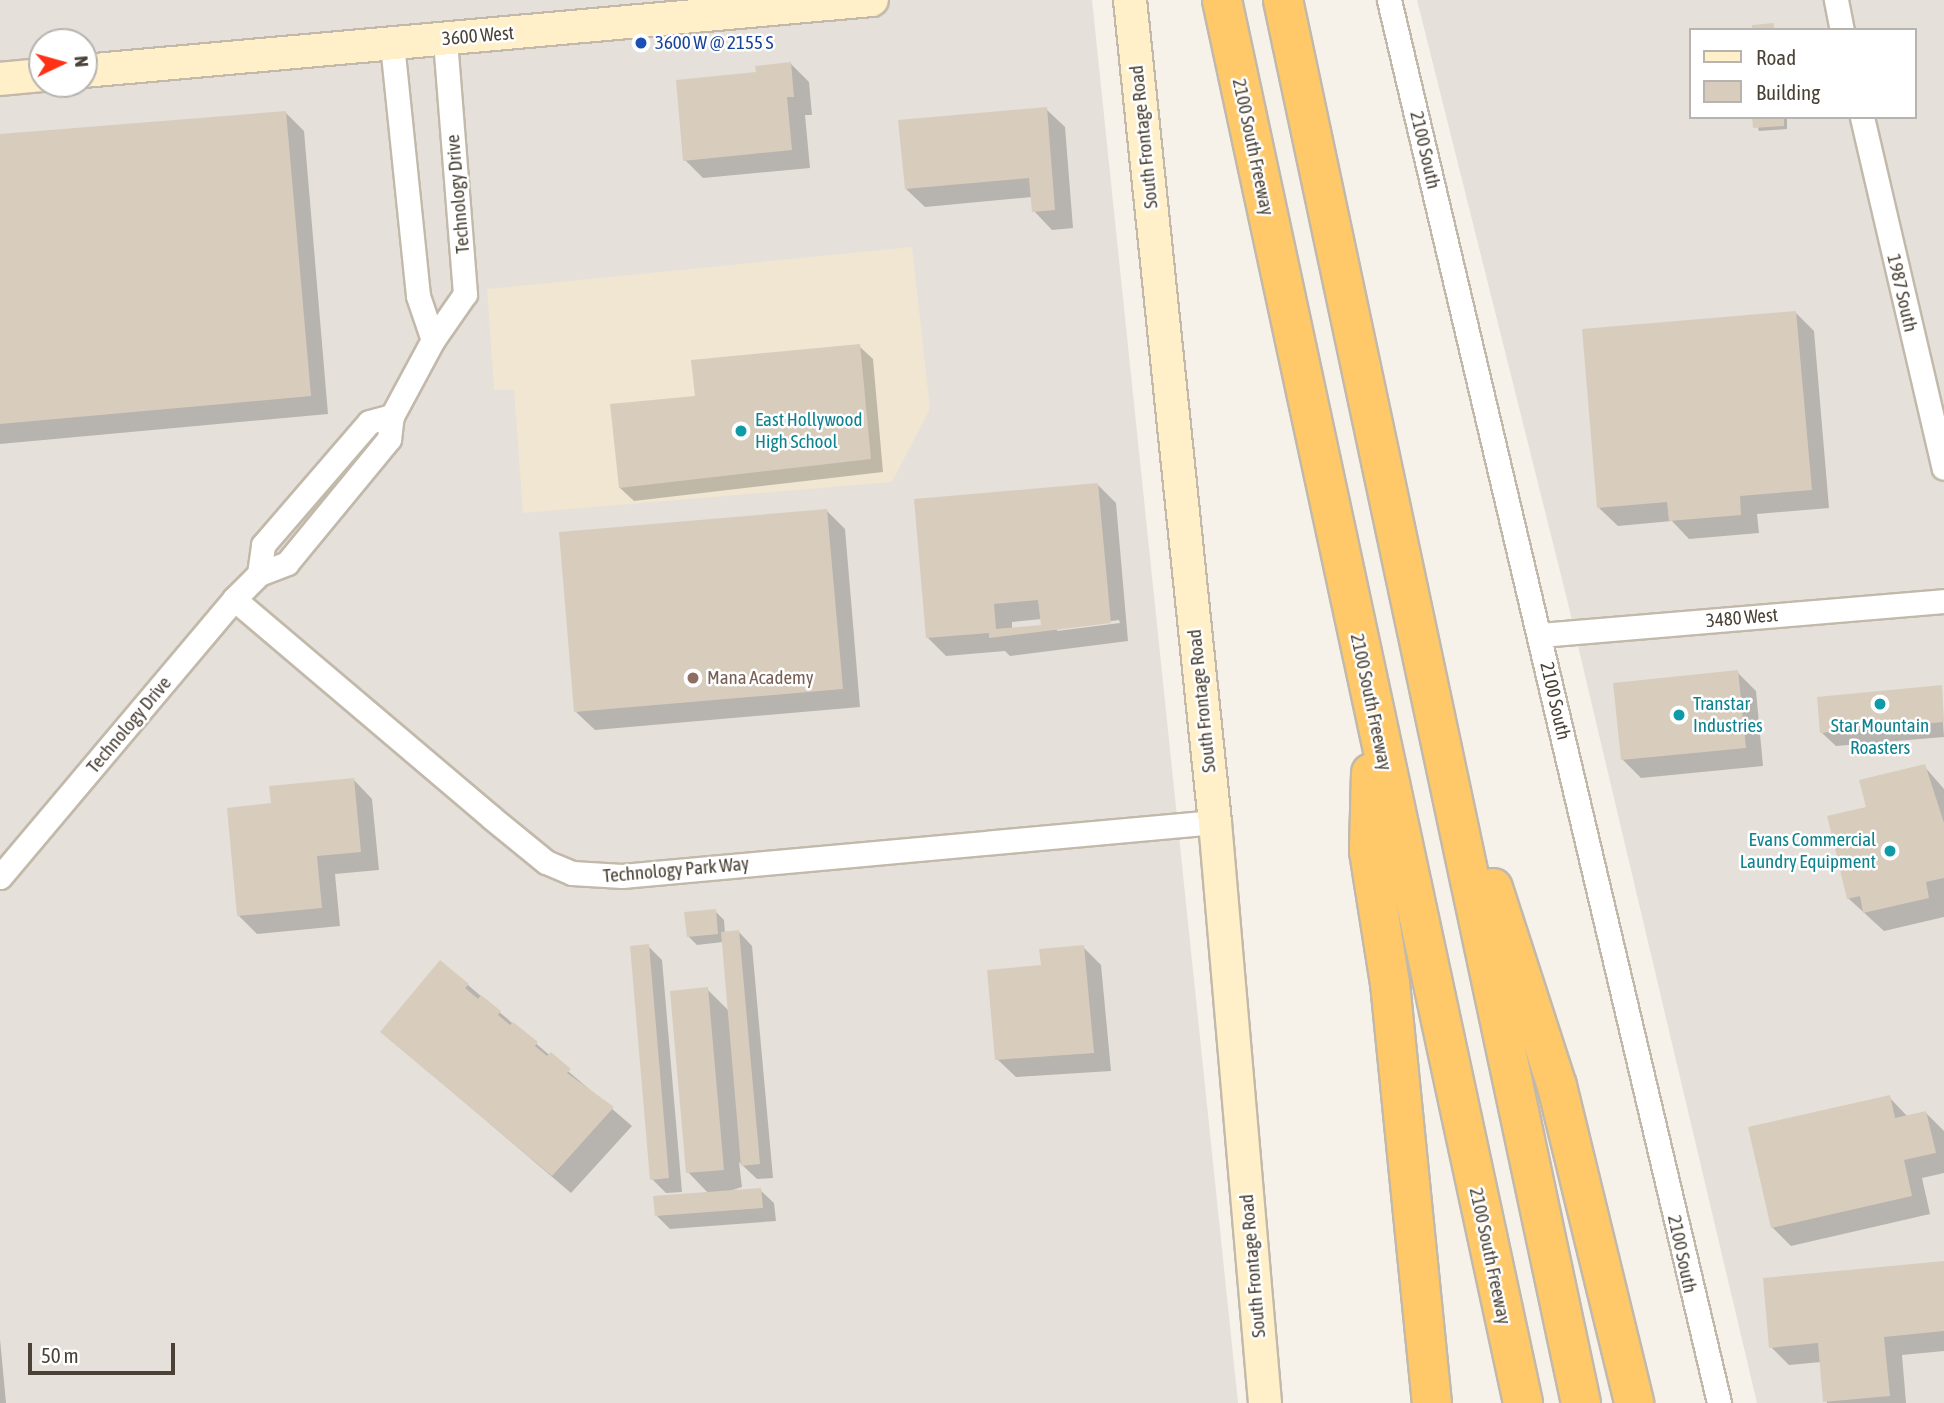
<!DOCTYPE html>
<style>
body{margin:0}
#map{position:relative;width:1944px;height:1403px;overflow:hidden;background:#f6f1e9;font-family:"Asap Condensed",sans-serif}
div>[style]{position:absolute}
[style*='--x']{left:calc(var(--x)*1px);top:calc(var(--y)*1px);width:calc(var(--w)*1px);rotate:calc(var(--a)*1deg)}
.industrial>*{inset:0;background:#e5e0da}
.education>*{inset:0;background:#f0e6d1}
.shadow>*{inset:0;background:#0003}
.building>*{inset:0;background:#d8cdbd}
.roads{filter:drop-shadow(2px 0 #c2b9aa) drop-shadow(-2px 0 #c2b9aa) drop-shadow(0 2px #c2b9aa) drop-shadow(0 -2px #c2b9aa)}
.street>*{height:23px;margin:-11.5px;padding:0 11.5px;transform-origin:11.5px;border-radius:11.5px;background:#fff}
.secondary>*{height:32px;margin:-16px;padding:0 16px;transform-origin:16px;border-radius:16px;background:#fff0c9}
.highway>*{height:38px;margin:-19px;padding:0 19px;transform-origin:19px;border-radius:19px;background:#ffc96a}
.dots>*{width:19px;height:19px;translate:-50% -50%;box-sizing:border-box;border:4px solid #fff;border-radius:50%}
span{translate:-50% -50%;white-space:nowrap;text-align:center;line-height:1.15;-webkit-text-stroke:5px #fff;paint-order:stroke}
.street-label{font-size:19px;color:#4a4236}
.transit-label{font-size:19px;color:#164399}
.left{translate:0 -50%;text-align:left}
.culture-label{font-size:19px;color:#0d838f}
.right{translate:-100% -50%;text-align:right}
.education-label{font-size:19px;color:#785e54}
.legend{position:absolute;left:1689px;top:28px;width:228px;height:91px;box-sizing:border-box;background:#fff;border:2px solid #b7b3af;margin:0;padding:9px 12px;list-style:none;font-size:21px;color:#4a4236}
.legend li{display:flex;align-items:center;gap:14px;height:35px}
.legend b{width:35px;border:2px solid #b7b3af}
.north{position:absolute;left:28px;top:28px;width:70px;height:70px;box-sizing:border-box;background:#fff;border:2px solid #b7b3af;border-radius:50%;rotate:85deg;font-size:19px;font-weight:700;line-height:28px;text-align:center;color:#4a4236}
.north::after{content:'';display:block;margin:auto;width:24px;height:32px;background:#ff3216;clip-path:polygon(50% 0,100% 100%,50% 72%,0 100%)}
.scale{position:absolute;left:28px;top:1343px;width:147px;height:32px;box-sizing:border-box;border:4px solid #4a4236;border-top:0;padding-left:9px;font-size:21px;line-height:24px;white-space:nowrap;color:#4a4236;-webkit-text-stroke:5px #fff;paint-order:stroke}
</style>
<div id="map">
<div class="industrial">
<div style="clip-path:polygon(evenodd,0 0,1092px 0,1238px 1403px,0 1403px,0 0,42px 42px,84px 42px,84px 84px,42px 84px,42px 42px)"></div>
<div style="clip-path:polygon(evenodd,1417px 0,1944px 0,1944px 1403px,1757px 1403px,1566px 595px,1417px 0,1690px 30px,1914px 30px,1914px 117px,1690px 117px,1690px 30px)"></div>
</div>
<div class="education">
<div style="clip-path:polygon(912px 247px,930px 409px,892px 482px,523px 513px,514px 390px,494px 390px,487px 289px)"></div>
</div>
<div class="shadow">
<div style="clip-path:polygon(791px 64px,809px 82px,812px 115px,805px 115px,810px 168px,703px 178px,685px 160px,758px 74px)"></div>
<div style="clip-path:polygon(1046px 109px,1065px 127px,1073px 228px,1052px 230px,1034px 211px,1032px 197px,925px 207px,906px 189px)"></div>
<div style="clip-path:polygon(285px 112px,304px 131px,328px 414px,0 444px,0 136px)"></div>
<div style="clip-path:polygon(1754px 117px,1787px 117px,1787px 129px,1759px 131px)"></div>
<div style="clip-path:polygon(1795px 312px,1814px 331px,1829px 508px,1757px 514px,1759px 533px,1689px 539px,1672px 521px,1618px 526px,1599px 508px)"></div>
<div style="clip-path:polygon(859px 346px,873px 359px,883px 472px,634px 501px,620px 488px,696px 398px)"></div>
<div style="clip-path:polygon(evenodd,1098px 485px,1116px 503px,1128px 641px,1010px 656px,1005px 651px,946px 656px,928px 638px,1098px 485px,1042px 619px,1042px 627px,1012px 630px,1012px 622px,1042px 619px,1098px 485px,1119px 620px,1120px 623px,1057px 631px,1057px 628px,1119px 620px)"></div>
<div style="clip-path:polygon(827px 511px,845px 529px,860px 707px,595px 730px,576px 712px)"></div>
<div style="clip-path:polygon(1737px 672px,1756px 691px,1763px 766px,1641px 778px,1622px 759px)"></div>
<div style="clip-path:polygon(1941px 687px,1944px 737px,1836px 746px,1822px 733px)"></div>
<div style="clip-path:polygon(1924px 766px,1944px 789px,1944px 917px,1884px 931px,1848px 898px,1868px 808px)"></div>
<div style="clip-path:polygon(354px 780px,372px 799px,379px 870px,335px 874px,340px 926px,257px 934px,238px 915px,273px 805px)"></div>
<div style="clip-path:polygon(715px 911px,724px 920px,725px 933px,739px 932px,752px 946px,773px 1178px,757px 1179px,739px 1162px,742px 1187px,723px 1193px,760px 1190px,774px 1203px,776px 1221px,670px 1229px,657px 1216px,709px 1194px,688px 1172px,707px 989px,729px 1011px,723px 942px,697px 945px,688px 936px)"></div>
<div style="clip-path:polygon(648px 946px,662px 960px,682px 1192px,666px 1193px,652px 1179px)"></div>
<div style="clip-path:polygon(1083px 947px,1101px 965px,1111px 1071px,1016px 1077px,997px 1059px,1043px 966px)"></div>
<div style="clip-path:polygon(468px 985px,632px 1126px,571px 1193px,382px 1032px)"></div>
<div style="clip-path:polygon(1889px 1097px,1908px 1117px,1926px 1113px,1944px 1131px,1944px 1173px,1922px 1178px,1930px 1214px,1791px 1246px,1772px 1227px)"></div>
<div style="clip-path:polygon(1944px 1263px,1944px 1351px,1902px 1355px,1906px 1403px,1827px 1403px,1821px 1362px,1789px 1365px,1771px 1347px)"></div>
<div style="clip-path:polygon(0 1339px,6px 1403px,0 1403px)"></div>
</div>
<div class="building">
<div style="clip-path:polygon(1774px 23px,1774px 30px,1752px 30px,1752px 25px)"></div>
<div style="clip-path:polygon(791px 62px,794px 97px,787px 97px,792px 150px,683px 161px,676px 80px,756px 72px,755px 66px)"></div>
<div style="clip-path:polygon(1047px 107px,1055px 210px,1032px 212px,1029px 178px,905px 189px,898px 120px)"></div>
<div style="clip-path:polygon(286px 111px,311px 396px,0 424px,0 134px)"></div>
<div style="clip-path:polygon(1752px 117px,1784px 117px,1784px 126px,1753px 128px)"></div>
<div style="clip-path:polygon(1796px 311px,1812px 490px,1740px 496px,1741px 515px,1669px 521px,1667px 502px,1597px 508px,1582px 329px)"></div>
<div style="clip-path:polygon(860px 344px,871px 459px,619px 488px,610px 404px,695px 396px,691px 360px)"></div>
<div style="clip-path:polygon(evenodd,1098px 483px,1111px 623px,989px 638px,989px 633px,926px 638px,914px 499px,1098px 483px,1038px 600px,1041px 625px,996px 629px,994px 604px,1038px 600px)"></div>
<div style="clip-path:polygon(827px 509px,843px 689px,574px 712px,559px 532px)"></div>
<div style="clip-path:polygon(1738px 670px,1746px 748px,1621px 760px,1613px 683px)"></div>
<div style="clip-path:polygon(1942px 685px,1944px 722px,1820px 733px,1817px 697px)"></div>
<div style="clip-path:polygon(1925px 764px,1944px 823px,1944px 878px,1926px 882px,1929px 898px,1863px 913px,1860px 896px,1847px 899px,1827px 816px,1866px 807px,1859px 780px)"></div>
<div style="clip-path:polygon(354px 778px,361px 852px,317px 856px,322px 908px,237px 916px,227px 808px,271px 803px,269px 786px)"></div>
<div style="clip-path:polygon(716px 909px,718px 934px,687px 937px,684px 912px)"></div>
<div style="clip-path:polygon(739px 930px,760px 1164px,741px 1166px,721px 932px)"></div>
<div style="clip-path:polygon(649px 944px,669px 1178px,650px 1180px,630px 946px)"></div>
<div style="clip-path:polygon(1084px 945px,1094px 1053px,995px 1060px,987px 970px,1041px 965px,1039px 949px)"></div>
<div style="clip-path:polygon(440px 960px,469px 984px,465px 988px,478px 999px,481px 995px,501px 1011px,498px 1015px,510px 1025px,513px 1022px,538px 1042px,535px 1046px,547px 1056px,551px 1052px,571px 1069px,567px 1073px,614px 1107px,552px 1176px,380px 1032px)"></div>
<div style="clip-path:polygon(708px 987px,724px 1170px,686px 1173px,670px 991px)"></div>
<div style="clip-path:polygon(1890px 1095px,1895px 1118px,1926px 1111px,1936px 1153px,1904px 1160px,1912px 1196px,1771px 1228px,1748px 1127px)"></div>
<div style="clip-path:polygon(761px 1188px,763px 1208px,655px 1216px,653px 1196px)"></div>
<div style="clip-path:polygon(1944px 1261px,1944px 1331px,1884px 1337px,1890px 1396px,1823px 1402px,1818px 1343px,1769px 1348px,1763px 1278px)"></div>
</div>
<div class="roads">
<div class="street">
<div style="--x:1389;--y:0;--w:1441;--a:76.76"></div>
<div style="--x:1836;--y:0;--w:31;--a:79"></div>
<div style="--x:392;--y:44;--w:253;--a:84.1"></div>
<div style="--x:418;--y:296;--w:46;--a:71.2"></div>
<div style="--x:1862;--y:117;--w:360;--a:76.9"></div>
<div style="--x:259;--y:574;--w:29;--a:-82"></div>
<div style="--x:263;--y:545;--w:162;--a:-49.2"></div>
<div style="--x:369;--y:422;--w:24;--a:-15"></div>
<div style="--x:234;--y:599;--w:338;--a:40.3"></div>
<div style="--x:492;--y:818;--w:70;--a:39.2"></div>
<div style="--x:546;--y:862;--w:28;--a:23"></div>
<div style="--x:572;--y:873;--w:50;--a:3.4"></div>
<div style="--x:622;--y:876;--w:595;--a:-5.2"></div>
<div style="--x:1540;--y:635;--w:405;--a:-4.8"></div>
<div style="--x:0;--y:877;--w:363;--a:-49.9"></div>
<div style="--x:234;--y:599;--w:35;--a:-45"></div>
<div style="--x:259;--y:574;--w:30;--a:-21"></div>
<div style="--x:287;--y:563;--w:161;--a:-50.6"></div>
<div style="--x:389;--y:439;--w:23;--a:-83"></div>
<div style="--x:392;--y:416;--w:86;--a:-61.7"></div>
<div style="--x:433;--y:340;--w:56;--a:-55.2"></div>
<div style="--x:465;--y:294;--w:256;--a:-94.5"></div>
</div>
<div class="secondary">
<div style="--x:1130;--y:0;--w:826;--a:84.1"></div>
<div style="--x:1215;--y:822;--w:583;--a:85.08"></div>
<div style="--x:84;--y:71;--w:791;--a:-5.15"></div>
<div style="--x:0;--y:79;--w:42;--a:-5.4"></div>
</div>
<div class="highway">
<div style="--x:1222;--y:0;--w:1435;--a:77.89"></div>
<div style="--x:1283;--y:0;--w:1434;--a:78.01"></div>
<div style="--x:1371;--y:773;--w:78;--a:91.5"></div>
<div style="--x:1369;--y:851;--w:134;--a:81"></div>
<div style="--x:1390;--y:983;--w:422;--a:84.3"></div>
<div style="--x:1493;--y:888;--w:208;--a:72.1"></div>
<div style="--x:1557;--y:1086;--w:326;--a:76.3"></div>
</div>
</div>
<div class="dots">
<div style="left:641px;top:43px;background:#1a4fb4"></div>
<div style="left:741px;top:431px;background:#0f9aa8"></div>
<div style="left:693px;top:678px;background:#8d6e63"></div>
<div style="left:1880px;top:704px;background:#0f9aa8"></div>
<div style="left:1679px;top:715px;background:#0f9aa8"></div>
<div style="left:1890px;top:851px;background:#0f9aa8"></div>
</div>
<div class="street-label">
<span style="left:478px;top:36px;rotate:-5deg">3600 West</span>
<span style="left:1144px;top:137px;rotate:-96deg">South Frontage Road</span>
<span style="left:1253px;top:147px;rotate:78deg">2100 South Freeway</span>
<span style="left:1425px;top:150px;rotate:77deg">2100 South</span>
<span style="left:458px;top:194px;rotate:-95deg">Technology Drive</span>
<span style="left:1902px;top:293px;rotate:77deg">1987 South</span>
<span style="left:1742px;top:618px;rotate:-5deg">3480 West</span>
<span style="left:1202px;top:701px;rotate:-96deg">South Frontage Road</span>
<span style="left:1555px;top:701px;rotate:77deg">2100 South</span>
<span style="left:1371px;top:702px;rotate:78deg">2100 South Freeway</span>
<span style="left:129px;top:725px;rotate:-50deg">Technology Drive</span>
<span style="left:676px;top:870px;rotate:-5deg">Technology Park Way</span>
<span style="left:1682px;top:1254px;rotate:78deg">2100 South</span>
<span style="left:1490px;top:1256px;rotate:78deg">2100 South Freeway</span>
<span style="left:1253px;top:1266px;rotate:-95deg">South Frontage Road</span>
</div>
<div class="transit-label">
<span class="left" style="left:655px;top:43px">3600 W @ 2155 S</span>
</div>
<div class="culture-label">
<span class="left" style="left:755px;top:431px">East Hollywood<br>High School</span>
<span class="left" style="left:1693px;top:715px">Transtar<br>Industries</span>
<span style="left:1880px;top:737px">Star Mountain<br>Roasters</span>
<span class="right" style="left:1876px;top:851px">Evans Commercial<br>Laundry Equipment</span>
</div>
<div class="education-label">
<span class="left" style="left:707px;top:678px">Mana Academy</span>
</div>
<ul class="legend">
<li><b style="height:9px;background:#fff0c9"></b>Road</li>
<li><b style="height:19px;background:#d8cdbd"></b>Building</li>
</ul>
<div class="north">N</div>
<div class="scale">50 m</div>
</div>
